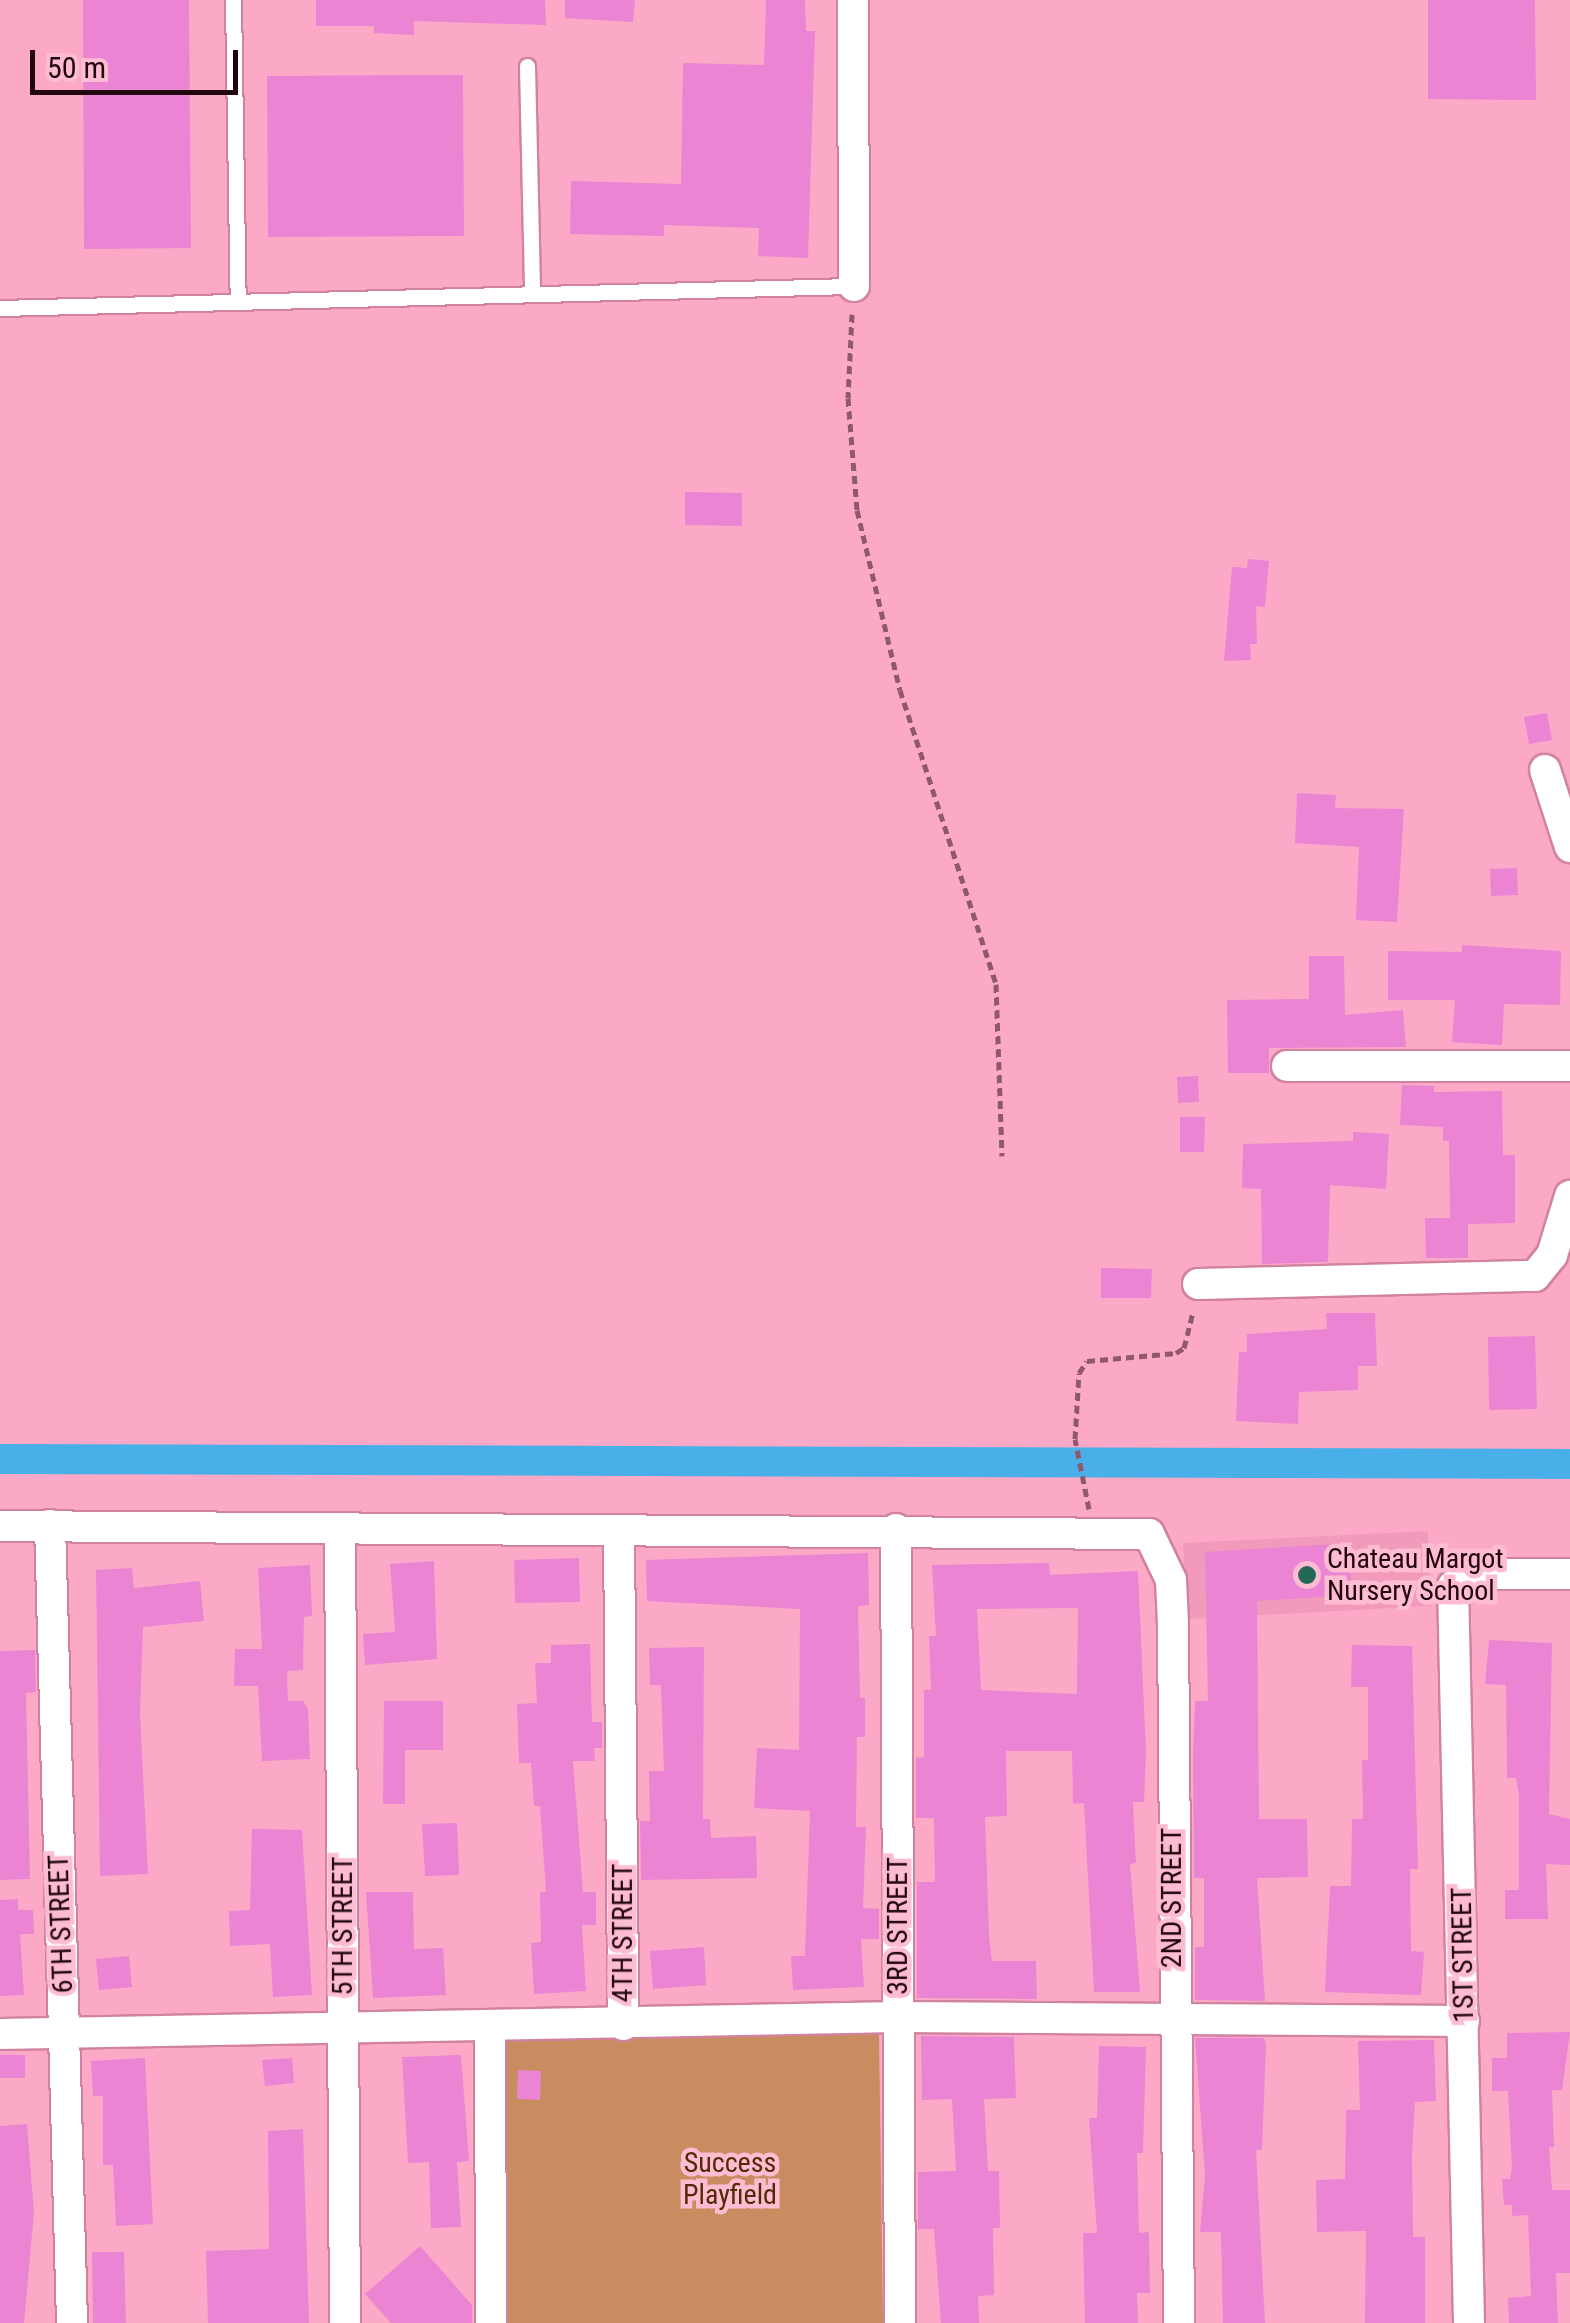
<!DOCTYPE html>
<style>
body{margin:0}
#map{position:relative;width:1570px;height:2323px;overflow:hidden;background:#fba9c6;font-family:"Roboto Condensed",sans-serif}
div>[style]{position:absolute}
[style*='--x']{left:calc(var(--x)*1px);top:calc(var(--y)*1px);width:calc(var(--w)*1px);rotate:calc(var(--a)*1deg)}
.built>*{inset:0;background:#f29abb}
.green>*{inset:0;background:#c88c60}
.canal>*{height:30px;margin:-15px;padding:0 15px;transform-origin:15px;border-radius:15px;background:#48afe8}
.building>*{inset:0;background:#eb85d3}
.path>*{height:5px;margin-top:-2.5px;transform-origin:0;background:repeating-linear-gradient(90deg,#90586d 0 8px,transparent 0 13px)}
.roads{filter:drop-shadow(2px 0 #d0829e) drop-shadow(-2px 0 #d0829e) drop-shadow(0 2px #d0829e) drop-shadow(0 -2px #d0829e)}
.service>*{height:15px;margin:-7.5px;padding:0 7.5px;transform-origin:7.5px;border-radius:7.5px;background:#fff}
.minor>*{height:30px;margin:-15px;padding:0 15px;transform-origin:15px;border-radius:15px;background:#fff}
.dots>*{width:28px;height:28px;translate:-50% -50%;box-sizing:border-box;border:5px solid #febcd3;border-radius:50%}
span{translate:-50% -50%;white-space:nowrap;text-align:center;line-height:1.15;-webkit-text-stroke:9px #febcd3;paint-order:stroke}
.poi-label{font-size:28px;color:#210511}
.left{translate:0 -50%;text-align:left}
.street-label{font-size:28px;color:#210511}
.park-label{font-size:28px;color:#522a06}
.scale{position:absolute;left:30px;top:50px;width:208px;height:45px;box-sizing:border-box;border:5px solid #210511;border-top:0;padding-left:12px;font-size:30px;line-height:35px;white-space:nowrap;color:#210511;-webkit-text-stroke:8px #febcd3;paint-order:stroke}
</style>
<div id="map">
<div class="built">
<div style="clip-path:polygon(1428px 1531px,1430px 1606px,1187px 1619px,1183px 1543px)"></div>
</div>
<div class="green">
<div style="clip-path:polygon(879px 2033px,883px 2323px,507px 2323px,502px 2041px)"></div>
</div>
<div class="canal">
<div style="--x:0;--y:1459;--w:1570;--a:0.18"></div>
</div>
<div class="building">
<div style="clip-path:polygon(83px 0,189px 0,191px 248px,84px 249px)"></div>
<div style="clip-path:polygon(316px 0,545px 0,546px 25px,414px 21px,414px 35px,374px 33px,374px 26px,316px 26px)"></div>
<div style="clip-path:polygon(565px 0,635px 0,633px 22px,565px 18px)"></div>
<div style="clip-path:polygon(766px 0,805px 0,806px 31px,815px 31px,808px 258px,758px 256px,759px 228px,664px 225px,664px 236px,570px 234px,571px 181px,681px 184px,683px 63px,764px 65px)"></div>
<div style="clip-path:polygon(1428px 0,1535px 0,1536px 100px,1428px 99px)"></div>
<div style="clip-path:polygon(419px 75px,463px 75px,464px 236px,268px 237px,267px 76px)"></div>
<div style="clip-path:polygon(685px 492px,742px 493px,742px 526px,685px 525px)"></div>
<div style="clip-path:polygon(1248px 559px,1269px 561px,1265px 607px,1256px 606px,1257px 644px,1250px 644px,1251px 660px,1224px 661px,1232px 567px,1247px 568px)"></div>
<div style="clip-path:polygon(1547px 713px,1552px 740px,1529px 744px,1524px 717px)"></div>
<div style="clip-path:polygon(1297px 793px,1336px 795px,1335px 808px,1404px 809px,1397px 922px,1356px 920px,1359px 847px,1295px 843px)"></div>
<div style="clip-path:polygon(1517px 868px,1518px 895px,1491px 896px,1490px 869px)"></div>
<div style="clip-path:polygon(1462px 945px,1561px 951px,1560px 1005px,1504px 1004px,1502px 1045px,1452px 1042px,1455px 1000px,1388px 1000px,1388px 951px,1462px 952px)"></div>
<div style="clip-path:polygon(1309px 956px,1344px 956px,1345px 1015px,1403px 1010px,1406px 1047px,1269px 1048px,1269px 1073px,1228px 1073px,1227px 1000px,1309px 999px)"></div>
<div style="clip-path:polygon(1198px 1076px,1199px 1102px,1178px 1103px,1177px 1077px)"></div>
<div style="clip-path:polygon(1402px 1085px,1434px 1086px,1434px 1092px,1502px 1091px,1503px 1155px,1515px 1155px,1515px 1223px,1468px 1224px,1468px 1258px,1426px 1258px,1425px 1218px,1450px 1218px,1449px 1141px,1443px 1141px,1443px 1127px,1400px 1125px)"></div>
<div style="clip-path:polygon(1180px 1117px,1205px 1117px,1204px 1152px,1180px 1152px)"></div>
<div style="clip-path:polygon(1353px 1132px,1389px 1134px,1386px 1189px,1330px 1185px,1328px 1262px,1262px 1264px,1261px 1189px,1242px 1188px,1243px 1144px,1353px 1141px)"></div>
<div style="clip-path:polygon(1101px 1268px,1152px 1269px,1151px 1298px,1101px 1298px)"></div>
<div style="clip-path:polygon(1326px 1313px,1375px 1313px,1377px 1366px,1358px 1366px,1358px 1390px,1299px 1392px,1298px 1424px,1236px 1421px,1239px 1352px,1247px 1352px,1247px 1334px,1327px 1329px)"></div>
<div style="clip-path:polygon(1535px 1336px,1537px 1409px,1489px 1410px,1488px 1337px)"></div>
<div style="clip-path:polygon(1349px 1543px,1352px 1595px,1257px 1601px,1259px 1819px,1307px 1819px,1308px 1877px,1257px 1878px,1265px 2001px,1195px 2000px,1195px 1947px,1204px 1947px,1204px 1878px,1194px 1878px,1193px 1754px,1195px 1701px,1208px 1701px,1205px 1552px)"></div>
<div style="clip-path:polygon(868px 1553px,869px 1605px,858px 1606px,860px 1698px,865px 1698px,865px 1737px,857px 1737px,856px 1827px,866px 1827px,863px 1908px,879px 1909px,879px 1939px,861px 1939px,864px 1987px,793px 1990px,791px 1956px,805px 1956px,810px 1811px,754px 1808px,757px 1748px,799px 1750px,800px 1609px,647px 1601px,646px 1560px)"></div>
<div style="clip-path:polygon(579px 1558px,580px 1602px,515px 1603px,514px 1560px)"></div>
<div style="clip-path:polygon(434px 1561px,437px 1659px,365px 1665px,363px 1634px,395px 1632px,390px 1564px)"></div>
<div style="clip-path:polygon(evenodd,1049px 1563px,1050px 1575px,1138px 1571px,1146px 1751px,1144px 1802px,1133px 1802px,1136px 1863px,1130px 1864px,1140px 1992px,1094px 1992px,1084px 1803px,1073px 1804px,1072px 1751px,1006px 1751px,1007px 1816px,985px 1817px,989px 1936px,992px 1961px,1036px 1961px,1037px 1999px,917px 1998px,917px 1882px,935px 1882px,934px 1818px,916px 1818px,916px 1758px,924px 1757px,924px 1690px,931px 1690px,929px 1636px,936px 1636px,932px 1565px,1049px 1563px,1078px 1608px,1077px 1694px,981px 1690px,977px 1609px,1078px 1608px)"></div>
<div style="clip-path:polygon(310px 1565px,312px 1616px,304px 1617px,303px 1670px,287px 1671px,288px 1701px,303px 1701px,308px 1709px,310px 1759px,262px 1761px,258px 1686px,234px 1686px,235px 1649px,262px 1649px,258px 1568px)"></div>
<div style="clip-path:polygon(132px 1568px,134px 1588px,200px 1581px,204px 1621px,143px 1627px,140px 1714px,148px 1874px,100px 1876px,96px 1570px)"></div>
<div style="clip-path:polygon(1489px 1640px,1552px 1643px,1549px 1814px,1570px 1819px,1570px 1865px,1546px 1864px,1548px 1919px,1505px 1919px,1505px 1890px,1519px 1890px,1519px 1795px,1516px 1778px,1507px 1778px,1506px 1685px,1485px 1684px)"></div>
<div style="clip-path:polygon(590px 1644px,592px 1722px,602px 1722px,602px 1748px,594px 1748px,595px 1761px,573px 1761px,583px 1892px,596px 1892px,596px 1925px,582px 1925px,586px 1991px,534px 1994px,531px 1943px,541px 1942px,540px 1892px,546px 1892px,540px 1806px,534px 1806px,531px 1763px,519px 1763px,517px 1704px,537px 1703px,535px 1663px,551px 1663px,551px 1645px)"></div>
<div style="clip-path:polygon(1352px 1645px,1412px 1646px,1418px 1869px,1410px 1869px,1411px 1951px,1424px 1952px,1421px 1995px,1325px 1992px,1330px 1886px,1351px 1886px,1352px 1819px,1363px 1819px,1362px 1760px,1368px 1760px,1368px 1687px,1351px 1687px)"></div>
<div style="clip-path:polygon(704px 1647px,703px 1819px,710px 1819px,711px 1838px,756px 1836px,757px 1878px,641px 1880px,640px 1821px,650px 1821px,649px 1771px,664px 1771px,661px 1685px,650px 1685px,649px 1648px)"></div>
<div style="clip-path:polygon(35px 1650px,36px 1692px,26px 1693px,30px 1879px,0 1880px,0 1651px)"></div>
<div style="clip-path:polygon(384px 1701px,443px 1701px,443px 1750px,405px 1750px,405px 1804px,383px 1804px)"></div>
<div style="clip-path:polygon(457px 1823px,459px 1875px,425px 1876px,422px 1824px)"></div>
<div style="clip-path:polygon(252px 1829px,302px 1830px,312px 1995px,273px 1997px,270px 1944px,230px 1946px,229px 1911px,250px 1910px)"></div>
<div style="clip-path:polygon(366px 1892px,413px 1892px,414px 1949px,443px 1948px,446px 1995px,373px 1998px)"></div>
<div style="clip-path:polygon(18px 1899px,18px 1910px,33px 1910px,34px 1934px,20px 1934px,24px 1995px,0 1996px,0 1900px)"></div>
<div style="clip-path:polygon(704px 1947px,706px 1985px,653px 1989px,650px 1951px)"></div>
<div style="clip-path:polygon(129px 1956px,132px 1987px,99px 1990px,96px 1959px)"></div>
<div style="clip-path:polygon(1570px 2032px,1562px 2090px,1552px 2090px,1554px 2147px,1549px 2147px,1552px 2190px,1570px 2190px,1570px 2273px,1556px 2273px,1558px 2323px,1509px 2323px,1508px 2298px,1531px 2296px,1528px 2215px,1512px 2216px,1512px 2205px,1504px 2205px,1502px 2179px,1510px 2179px,1512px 2168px,1508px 2091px,1492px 2091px,1492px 2058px,1507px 2058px,1507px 2033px)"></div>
<div style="clip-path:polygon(921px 2036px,1014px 2037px,1016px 2098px,984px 2099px,988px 2171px,999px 2171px,1000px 2228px,993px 2228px,994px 2295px,978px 2296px,979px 2323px,941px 2323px,934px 2229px,918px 2229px,918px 2172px,956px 2171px,952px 2099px,922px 2100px)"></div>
<div style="clip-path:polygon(1195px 2038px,1264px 2038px,1266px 2044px,1262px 2150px,1256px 2150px,1265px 2323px,1223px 2323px,1221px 2232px,1200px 2232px,1205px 2175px)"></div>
<div style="clip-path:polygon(1434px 2040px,1436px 2101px,1415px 2102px,1412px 2154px,1413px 2237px,1425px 2237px,1425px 2323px,1365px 2323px,1366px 2231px,1317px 2232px,1316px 2180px,1345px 2179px,1346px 2110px,1360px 2110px,1358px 2041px)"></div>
<div style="clip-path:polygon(1099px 2046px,1146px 2047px,1143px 2153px,1137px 2153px,1139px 2233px,1149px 2232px,1150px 2293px,1137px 2293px,1138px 2323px,1085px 2323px,1083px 2233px,1097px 2233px,1089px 2118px,1097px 2118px)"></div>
<div style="clip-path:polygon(0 2055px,25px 2055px,25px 2078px,0 2078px)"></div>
<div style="clip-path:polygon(461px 2055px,469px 2161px,457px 2162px,461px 2227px,431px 2228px,429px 2162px,408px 2163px,402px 2057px)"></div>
<div style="clip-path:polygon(145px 2058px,153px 2224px,116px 2226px,113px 2165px,103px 2165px,103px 2096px,93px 2096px,91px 2061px)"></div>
<div style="clip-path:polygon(292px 2058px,294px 2083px,265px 2086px,262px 2060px)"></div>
<div style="clip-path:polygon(518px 2070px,541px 2071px,540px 2100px,517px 2099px)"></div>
<div style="clip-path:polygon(27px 2124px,34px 2212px,24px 2323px,0 2323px,0 2126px)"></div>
<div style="clip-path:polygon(303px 2129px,309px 2323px,208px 2323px,206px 2251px,269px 2249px,268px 2131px)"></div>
<div style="clip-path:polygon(420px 2246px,472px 2305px,472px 2323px,391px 2323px,365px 2294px)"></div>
<div style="clip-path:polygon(92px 2252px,124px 2252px,126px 2323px,93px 2323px)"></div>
</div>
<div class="path">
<div style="--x:852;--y:314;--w:84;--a:92.7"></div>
<div style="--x:848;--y:398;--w:112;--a:85.4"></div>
<div style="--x:857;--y:510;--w:185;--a:76.6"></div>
<div style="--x:900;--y:690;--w:309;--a:71.9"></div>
<div style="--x:996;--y:984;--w:172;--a:88"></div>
<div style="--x:1089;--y:1509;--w:71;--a:-101.3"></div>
<div style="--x:1075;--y:1439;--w:66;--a:-86.5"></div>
<div style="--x:1079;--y:1373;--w:14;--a:-56"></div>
<div style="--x:1087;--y:1361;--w:89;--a:-5.1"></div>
<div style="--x:1176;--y:1353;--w:9;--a:-32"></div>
<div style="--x:1184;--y:1348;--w:38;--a:-76"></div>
</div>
<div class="roads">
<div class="service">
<div style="--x:233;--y:0;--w:302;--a:89.1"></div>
<div style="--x:527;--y:66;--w:228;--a:88.7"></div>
<div style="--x:0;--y:308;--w:854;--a:-1.48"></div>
</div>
<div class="minor">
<div style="--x:853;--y:0;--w:286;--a:89.8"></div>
<div style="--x:1545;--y:770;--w:81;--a:72"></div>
<div style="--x:1287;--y:1066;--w:283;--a:0"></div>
<div style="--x:1198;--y:1284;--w:337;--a:-1.4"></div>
<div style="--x:1535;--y:1276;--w:27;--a:-51"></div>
<div style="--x:1552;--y:1255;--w:62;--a:-73"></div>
<div style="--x:50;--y:1525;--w:798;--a:88.42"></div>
<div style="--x:0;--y:1526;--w:1149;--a:0.4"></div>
<div style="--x:1149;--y:1534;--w:51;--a:64.4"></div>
<div style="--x:1171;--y:1580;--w:44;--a:87.4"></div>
<div style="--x:1173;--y:1624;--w:699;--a:89.51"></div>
<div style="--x:340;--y:1529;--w:794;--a:89.64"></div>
<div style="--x:896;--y:1529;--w:794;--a:89.71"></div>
<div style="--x:619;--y:1531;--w:494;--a:89.5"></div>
<div style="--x:490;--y:2026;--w:297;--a:89.8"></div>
<div style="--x:0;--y:2034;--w:898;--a:-1.08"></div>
<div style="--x:898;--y:2017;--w:566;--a:0.4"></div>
<div style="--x:1469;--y:2323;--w:737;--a:-91.24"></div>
<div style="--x:1453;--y:1586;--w:24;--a:-30"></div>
<div style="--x:1474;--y:1574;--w:96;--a:0"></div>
</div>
</div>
<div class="dots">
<div style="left:1307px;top:1575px;background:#236859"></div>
</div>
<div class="poi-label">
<span class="left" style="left:1327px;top:1575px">Chateau Margot<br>Nursery School</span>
</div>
<div class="street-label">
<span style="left:1172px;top:1898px;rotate:-90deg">2ND STREET</span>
<span style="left:61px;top:1924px;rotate:-92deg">6TH STREET</span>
<span style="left:343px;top:1926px;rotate:-90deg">5TH STREET</span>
<span style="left:898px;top:1926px;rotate:-90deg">3RD STREET</span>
<span style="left:623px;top:1933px;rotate:-90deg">4TH STREET</span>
<span style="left:1463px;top:1955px;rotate:-91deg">1ST STREET</span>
</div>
<div class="park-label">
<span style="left:730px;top:2179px">Success<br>Playfield</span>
</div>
<div class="scale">50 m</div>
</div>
